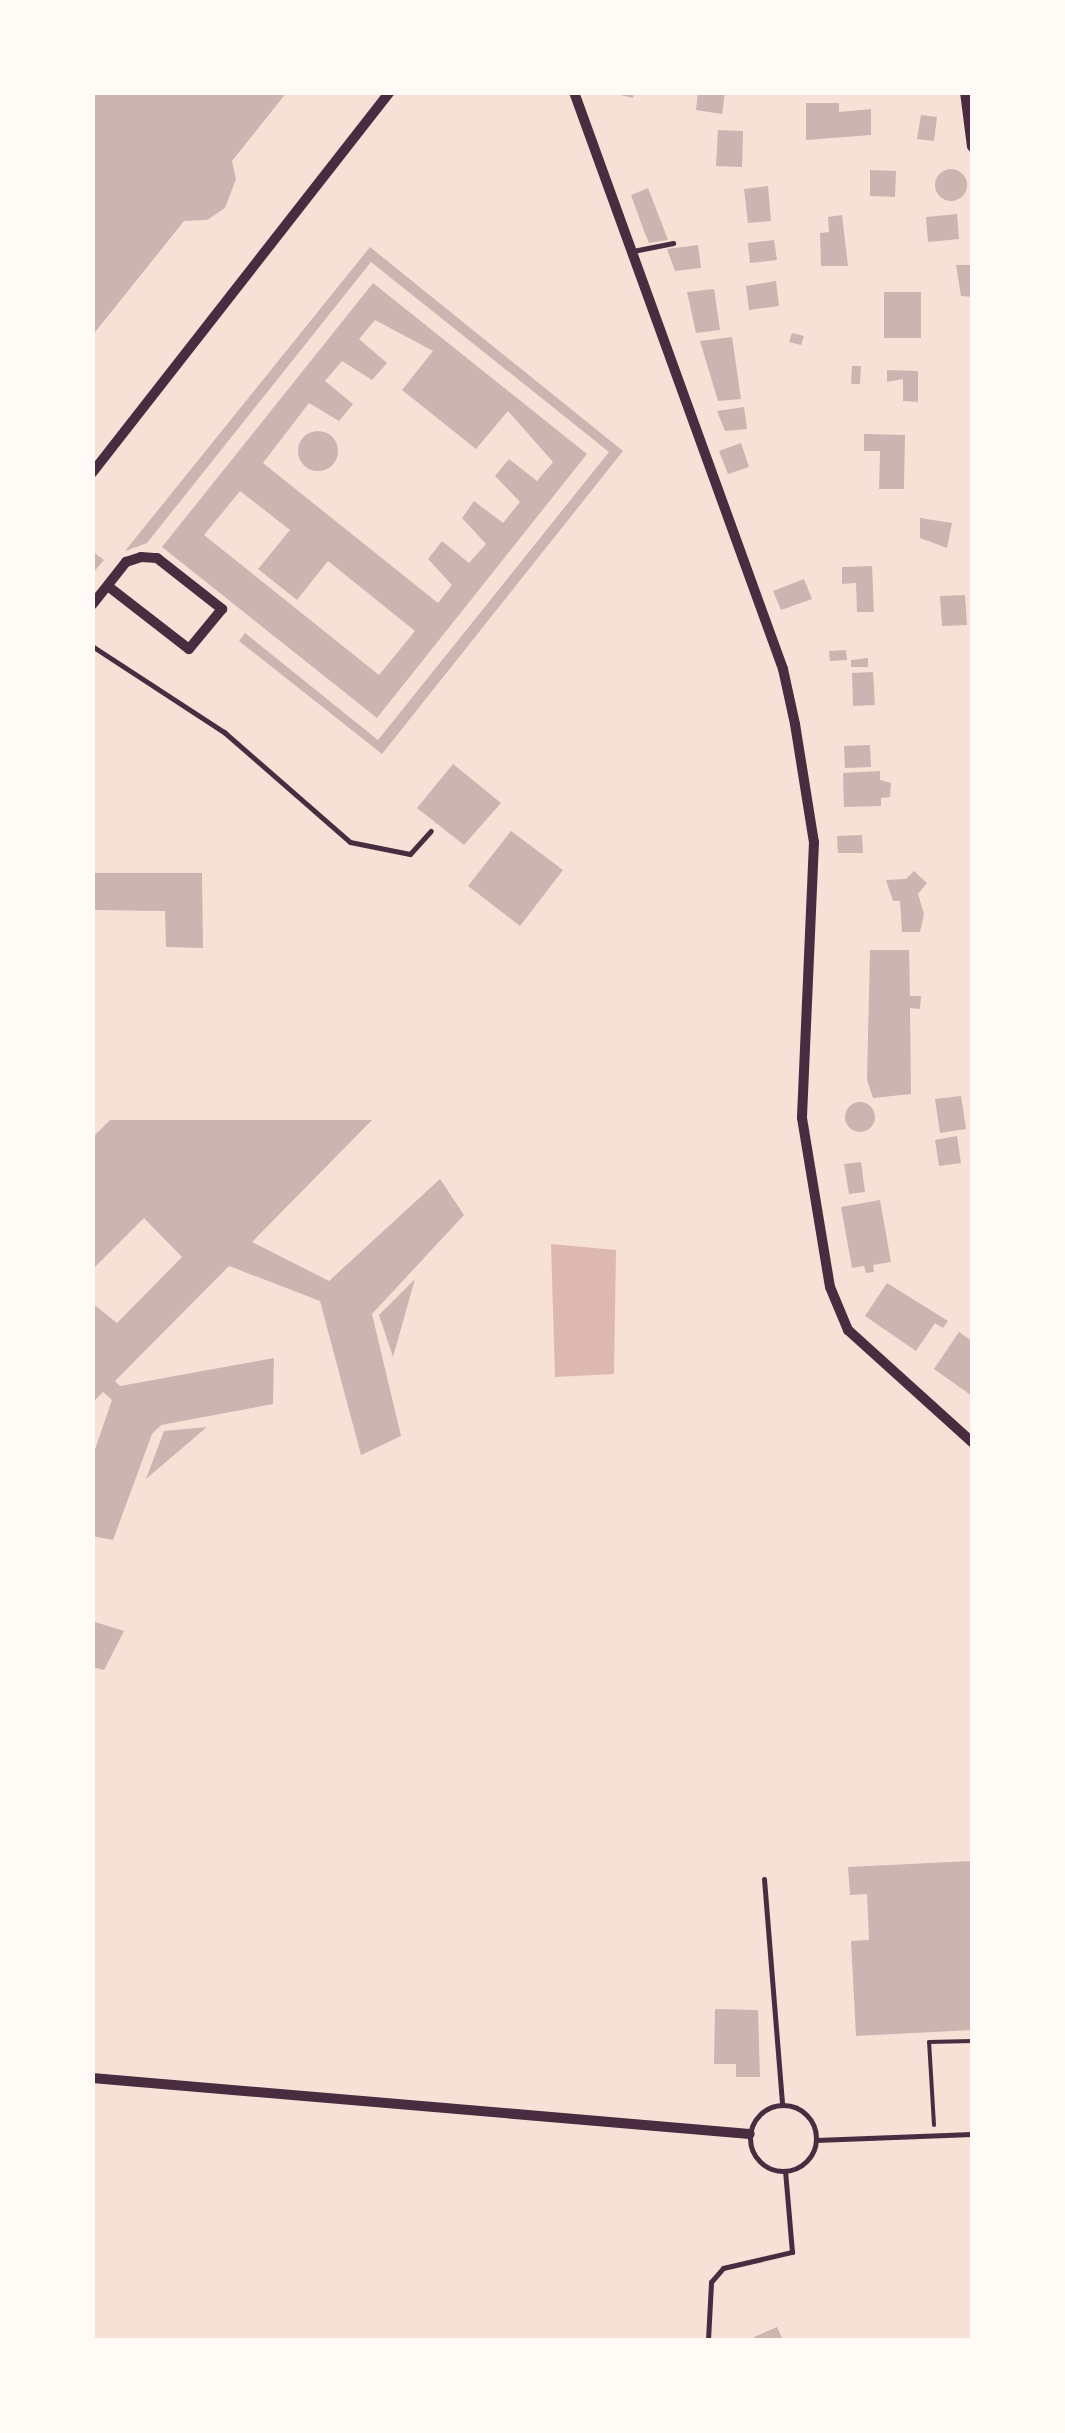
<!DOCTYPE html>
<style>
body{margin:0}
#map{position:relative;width:1065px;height:2433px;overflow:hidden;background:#f7e1d7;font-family:"Sofia Sans Condensed",sans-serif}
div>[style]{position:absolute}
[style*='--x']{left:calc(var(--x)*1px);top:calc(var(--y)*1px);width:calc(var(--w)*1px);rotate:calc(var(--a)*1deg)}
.water>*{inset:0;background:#dcb8b0}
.building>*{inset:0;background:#ccb4b1}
.round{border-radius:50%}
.path>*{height:4px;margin:-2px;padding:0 2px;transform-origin:2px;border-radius:2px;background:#4a2c40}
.service>*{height:5px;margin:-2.5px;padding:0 2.5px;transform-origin:2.5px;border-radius:2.5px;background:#4a2c40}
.service>.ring{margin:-2.5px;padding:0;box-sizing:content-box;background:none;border:5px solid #4a2c40;border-radius:50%}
.minor>*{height:10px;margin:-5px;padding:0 5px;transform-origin:5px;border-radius:5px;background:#4a2c40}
span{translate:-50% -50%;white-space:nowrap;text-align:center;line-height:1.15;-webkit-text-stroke:10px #fffaf5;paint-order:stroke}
.frame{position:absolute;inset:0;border:95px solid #fffaf5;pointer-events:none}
</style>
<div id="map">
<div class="water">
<div style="clip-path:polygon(551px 1244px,616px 1250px,614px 1374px,555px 1377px)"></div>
</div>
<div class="building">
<div style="clip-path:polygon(92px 92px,287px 92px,232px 161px,236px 179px,225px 208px,207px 220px,184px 221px,92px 336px)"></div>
<div style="clip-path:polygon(607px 92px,634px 92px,633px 98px)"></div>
<div style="clip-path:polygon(698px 92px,725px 92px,722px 114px,696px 110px)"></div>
<div style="clip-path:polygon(806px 103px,839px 103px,839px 112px,871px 109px,871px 135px,806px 140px)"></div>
<div style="clip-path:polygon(921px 115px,937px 117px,934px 141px,917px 139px)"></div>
<div style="clip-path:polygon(718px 130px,743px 131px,742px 167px,716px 166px)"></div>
<div class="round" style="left:935px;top:169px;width:32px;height:32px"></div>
<div style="clip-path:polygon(870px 170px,896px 171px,895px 197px,870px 196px)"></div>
<div style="clip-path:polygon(768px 186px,771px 221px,748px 223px,744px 189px)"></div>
<div style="clip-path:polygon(648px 188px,662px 224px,668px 240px,649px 243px,644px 231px,631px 195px)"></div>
<div style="clip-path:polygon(957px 214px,959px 239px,928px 242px,926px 217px)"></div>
<div style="clip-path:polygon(842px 215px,848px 266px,821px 266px,820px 233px,829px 232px,828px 217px)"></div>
<div style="clip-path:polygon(774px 240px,777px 260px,750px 263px,748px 243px)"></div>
<div style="clip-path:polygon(698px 245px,701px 268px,675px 271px,667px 249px)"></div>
<div style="clip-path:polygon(370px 247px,623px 451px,382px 754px,239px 641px,245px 633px,378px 740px,609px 452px,371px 262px,147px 543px,125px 551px)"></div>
<div style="clip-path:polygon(956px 265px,972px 265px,972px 297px,961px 296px)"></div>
<div style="clip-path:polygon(776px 281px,779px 306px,749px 310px,746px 286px)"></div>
<div style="clip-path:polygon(evenodd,373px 283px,587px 454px,377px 718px,162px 547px,373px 283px,375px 320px,433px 351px,402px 390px,476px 449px,508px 411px,553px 462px,537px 481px,509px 459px,495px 476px,520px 502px,503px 523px,474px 501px,462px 518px,486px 544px,469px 563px,442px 541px,428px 559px,452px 585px,438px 603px,263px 463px,309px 403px,339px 421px,353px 404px,325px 381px,342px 361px,372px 380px,387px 363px,359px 339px,375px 320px,373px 283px,240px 491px,290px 530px,258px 569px,297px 600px,328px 561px,415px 631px,379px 675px,204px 535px,240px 491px)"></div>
<div style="clip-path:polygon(714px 289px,720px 330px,696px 333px,687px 292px)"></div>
<div style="clip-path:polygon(884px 292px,921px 292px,921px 338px,884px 338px)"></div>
<div style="clip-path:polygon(792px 333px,804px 336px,801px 345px,789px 342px)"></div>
<div style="clip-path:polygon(732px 337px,741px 399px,718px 401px,700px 341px)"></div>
<div style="clip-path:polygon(852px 366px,861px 366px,860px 384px,851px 384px)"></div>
<div style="clip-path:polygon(887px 370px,918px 371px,918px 402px,903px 401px,903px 379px,887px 382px)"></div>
<div style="clip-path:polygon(744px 407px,747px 429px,725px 431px,717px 411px)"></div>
<div class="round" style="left:298px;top:431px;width:40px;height:40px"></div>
<div style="clip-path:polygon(864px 434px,905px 435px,904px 489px,879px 489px,880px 451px,864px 451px)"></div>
<div style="clip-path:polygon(741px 443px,749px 467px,728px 474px,719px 451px)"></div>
<div style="clip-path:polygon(920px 518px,952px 523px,947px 548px,920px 538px)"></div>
<div style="clip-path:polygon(92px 551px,104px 560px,92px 574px)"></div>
<div style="clip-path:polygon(872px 566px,874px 612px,857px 612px,856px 583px,842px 584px,842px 567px)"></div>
<div style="clip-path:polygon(804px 579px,812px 599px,781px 610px,773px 591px)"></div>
<div style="clip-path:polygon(965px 595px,967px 625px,942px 626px,940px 596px)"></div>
<div style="clip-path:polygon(846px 650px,847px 660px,830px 661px,829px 651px)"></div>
<div style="clip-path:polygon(868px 658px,868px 667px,851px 667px,851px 660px)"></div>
<div style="clip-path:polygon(873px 672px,875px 705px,853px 706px,852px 673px)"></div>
<div style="clip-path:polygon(870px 745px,871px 767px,845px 768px,844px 746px)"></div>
<div style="clip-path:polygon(453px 764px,501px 803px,464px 845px,417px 808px)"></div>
<div style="clip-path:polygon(880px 771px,880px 780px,891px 783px,890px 797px,881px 798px,881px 806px,844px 807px,843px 773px)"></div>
<div style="clip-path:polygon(511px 831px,563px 870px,520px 926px,468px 886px)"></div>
<div style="clip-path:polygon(862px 835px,863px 853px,838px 853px,837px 836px)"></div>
<div style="clip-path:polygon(914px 871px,927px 883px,918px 894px,924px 914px,920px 932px,902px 932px,900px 901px,893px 901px,886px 880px,906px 879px)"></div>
<div style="clip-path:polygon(92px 873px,202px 873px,203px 948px,166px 947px,165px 911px,92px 910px)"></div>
<div style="clip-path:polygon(870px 950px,909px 950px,910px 996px,921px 996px,920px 1009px,910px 1008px,911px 1094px,873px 1098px,867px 1080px)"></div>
<div style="clip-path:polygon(961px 1096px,966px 1129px,940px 1133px,935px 1099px)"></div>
<div class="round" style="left:845px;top:1102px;width:30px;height:30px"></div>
<div style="clip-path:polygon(110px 1120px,372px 1120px,252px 1242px,329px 1281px,440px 1179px,464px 1215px,372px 1314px,401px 1436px,361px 1455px,320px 1301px,229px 1266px,115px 1381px,120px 1386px,274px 1358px,273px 1404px,161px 1425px,152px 1434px,113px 1540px,92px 1536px,92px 1458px,112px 1400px,103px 1392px,92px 1403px,92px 1303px,117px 1323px,182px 1257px,144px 1218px,92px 1270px,92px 1138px)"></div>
<div style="clip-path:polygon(957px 1136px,961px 1163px,939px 1166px,935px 1140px)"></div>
<div style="clip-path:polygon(861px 1162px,865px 1192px,849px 1194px,844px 1164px)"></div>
<div style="clip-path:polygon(880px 1200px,891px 1262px,873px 1265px,874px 1272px,866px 1273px,864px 1266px,852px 1268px,841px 1207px)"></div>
<div style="clip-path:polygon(415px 1279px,393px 1357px,379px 1315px)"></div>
<div style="clip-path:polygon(887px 1283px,948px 1321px,943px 1328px,935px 1323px,916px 1351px,865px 1316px)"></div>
<div style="clip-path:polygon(959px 1332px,972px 1341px,972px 1396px,934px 1369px)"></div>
<div style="clip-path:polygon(207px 1427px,146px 1479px,164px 1431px)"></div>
<div style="clip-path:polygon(92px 1621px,124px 1631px,104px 1670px,92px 1667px)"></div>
<div style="clip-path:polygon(972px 1861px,972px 2030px,856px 2036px,851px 1941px,869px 1940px,867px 1894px,850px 1895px,848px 1867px)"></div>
<div style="clip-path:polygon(715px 2009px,758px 2010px,760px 2077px,736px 2077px,736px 2064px,714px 2064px)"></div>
<div style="clip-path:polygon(777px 2327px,783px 2340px,755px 2340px,754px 2337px)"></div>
</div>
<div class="path">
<div style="--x:934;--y:2125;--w:83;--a:-93.4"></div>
<div style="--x:929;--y:2042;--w:43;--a:-1.3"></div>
</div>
<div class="service">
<div style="--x:633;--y:251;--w:41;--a:-11.3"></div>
<div style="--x:92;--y:646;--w:158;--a:33.1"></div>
<div style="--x:224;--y:732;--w:167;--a:41.1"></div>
<div style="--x:350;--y:842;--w:61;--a:11.3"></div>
<div style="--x:410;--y:854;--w:31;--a:-48"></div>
<div style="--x:764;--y:1879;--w:227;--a:85.4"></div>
<div class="ring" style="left:750px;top:2105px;width:61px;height:61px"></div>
<div style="--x:816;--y:2140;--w:156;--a:-2.2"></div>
<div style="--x:708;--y:2340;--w:58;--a:-87"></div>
<div style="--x:711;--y:2282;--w:18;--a:-49"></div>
<div style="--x:723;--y:2268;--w:71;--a:-13.1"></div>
<div style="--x:792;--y:2252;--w:81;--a:-94.9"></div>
</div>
<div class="minor">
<div style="--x:574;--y:92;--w:614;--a:70.09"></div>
<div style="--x:783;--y:669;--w:56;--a:77.7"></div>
<div style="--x:795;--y:724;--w:120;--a:80.9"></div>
<div style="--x:814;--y:842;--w:276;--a:92.5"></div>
<div style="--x:802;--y:1118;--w:171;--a:80.6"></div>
<div style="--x:830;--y:1287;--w:47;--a:67.3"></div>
<div style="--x:848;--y:1330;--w:167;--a:42.1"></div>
<div style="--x:965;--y:92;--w:55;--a:82.7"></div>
<div style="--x:92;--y:473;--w:484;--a:-52"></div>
<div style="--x:92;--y:605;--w:55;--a:-51.7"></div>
<div style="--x:126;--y:562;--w:16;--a:-18"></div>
<div style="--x:141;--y:557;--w:16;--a:4"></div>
<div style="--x:157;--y:558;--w:83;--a:38.1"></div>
<div style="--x:222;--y:609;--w:52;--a:129.5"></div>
<div style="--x:189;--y:649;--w:101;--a:-142.2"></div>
<div style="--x:92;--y:2078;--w:660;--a:4.86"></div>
</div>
<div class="frame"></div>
</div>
